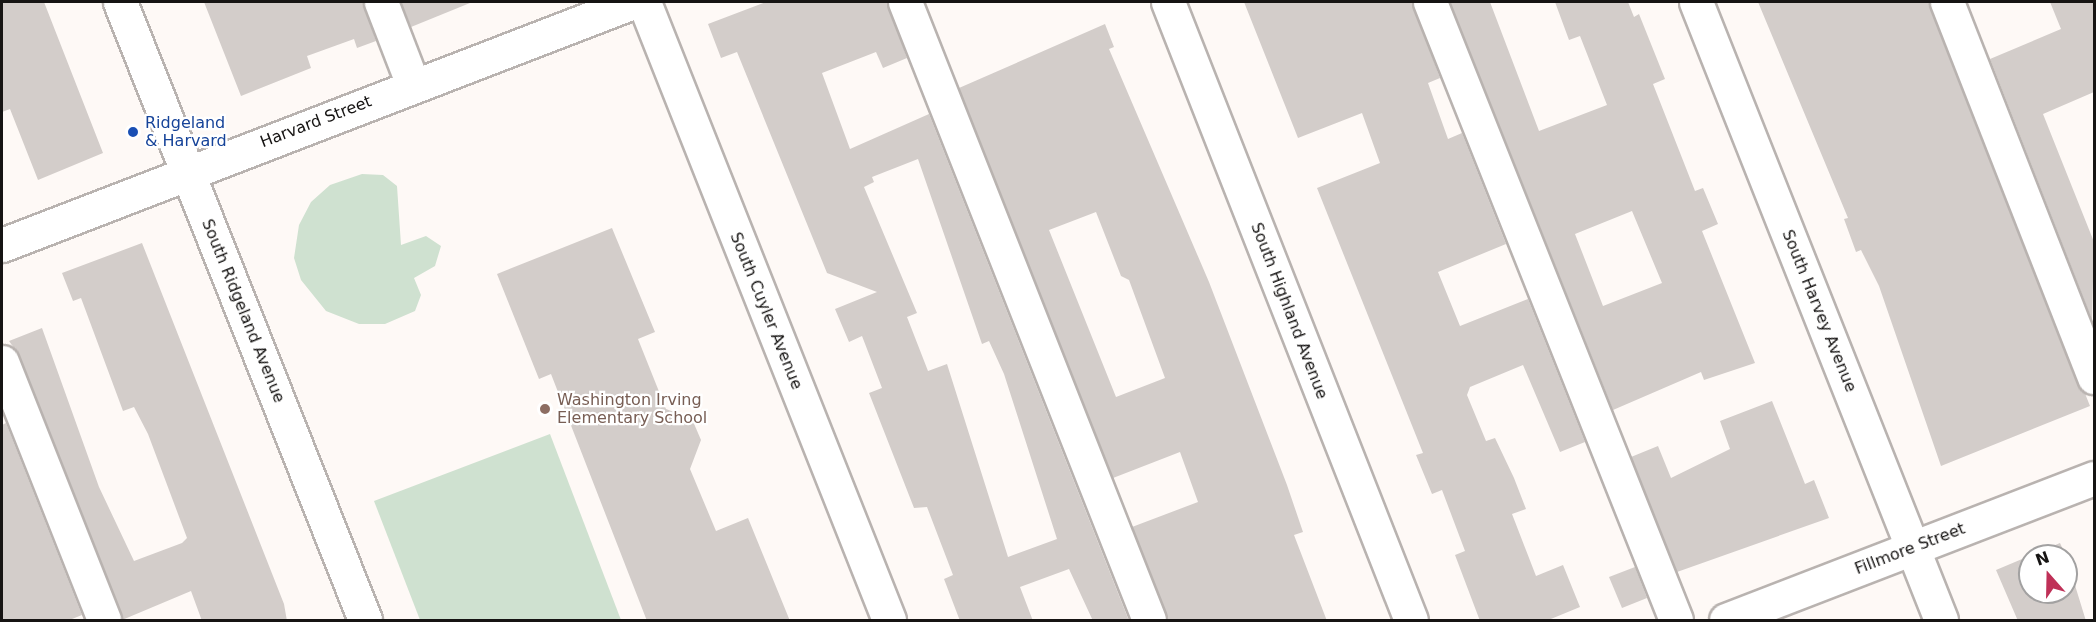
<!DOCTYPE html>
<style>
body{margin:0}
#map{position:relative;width:2096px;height:622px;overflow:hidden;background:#fef9f6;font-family:"DejaVu Sans",sans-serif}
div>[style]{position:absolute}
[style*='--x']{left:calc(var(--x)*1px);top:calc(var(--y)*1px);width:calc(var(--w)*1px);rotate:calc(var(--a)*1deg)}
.green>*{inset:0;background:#cfe1d0}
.building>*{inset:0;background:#d3cdca}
.roads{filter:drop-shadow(2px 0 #b9b3b0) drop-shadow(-2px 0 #b9b3b0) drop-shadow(0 2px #b9b3b0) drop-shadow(0 -2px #b9b3b0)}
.minor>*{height:33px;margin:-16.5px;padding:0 16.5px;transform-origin:16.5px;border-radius:16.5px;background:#fff}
.dots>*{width:16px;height:16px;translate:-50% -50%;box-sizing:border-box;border:3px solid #fff;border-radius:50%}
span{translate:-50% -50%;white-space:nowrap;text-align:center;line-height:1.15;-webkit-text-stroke:4.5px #fff;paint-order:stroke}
.street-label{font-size:16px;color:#161413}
.transit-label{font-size:16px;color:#164399}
.left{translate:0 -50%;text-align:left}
.education-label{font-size:16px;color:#785e54}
.frame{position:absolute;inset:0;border:3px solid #161413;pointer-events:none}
.north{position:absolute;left:2018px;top:544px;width:60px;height:60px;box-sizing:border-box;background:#fff;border:2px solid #a2a1a1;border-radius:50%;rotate:340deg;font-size:16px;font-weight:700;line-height:24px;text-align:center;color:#161413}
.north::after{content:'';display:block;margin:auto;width:21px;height:27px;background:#bf3057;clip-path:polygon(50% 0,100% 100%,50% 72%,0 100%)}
</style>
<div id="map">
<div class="green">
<div style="clip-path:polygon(362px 174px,383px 175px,397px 186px,401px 245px,426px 236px,441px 246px,435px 266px,414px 278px,421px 295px,415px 311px,385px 324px,359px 324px,326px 311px,301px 280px,294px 258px,299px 225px,311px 202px,330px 185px)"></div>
<div style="clip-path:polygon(550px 434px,621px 620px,420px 620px,374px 501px)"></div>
</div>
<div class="building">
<div style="clip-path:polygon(2px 2px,44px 2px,103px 153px,38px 180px,10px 109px,2px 112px)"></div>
<div style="clip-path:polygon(204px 2px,363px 2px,376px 41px,357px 48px,354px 39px,307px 56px,311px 68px,241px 96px)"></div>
<div style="clip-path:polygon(401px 2px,470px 2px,470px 3px,411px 27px)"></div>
<div style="clip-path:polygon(evenodd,766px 2px,887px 2px,907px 58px,883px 68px,876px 52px,822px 73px,850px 149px,929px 114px,1129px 621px,1093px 621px,1069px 569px,1020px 587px,1033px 621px,960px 621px,944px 579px,953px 575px,927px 507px,914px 508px,869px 393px,882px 388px,862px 336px,849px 342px,835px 309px,877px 292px,827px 273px,737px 52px,721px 58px,708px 24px,766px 2px,918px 159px,982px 344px,989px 341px,1004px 374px,1057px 539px,1008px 557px,947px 364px,928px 371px,907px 317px,917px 313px,864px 187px,874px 182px,872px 177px,918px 159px)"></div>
<div style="clip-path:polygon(1244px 2px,1412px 2px,1440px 78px,1428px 83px,1448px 139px,1462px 133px,1506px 244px,1438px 272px,1460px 326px,1528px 299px,1585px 442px,1560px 452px,1523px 365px,1470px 387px,1467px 395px,1486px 441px,1495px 438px,1514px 478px,1526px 509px,1512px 514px,1536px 576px,1563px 565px,1580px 607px,1546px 621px,1480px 621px,1455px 555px,1465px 551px,1442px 490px,1432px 494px,1416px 455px,1423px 453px,1317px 188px,1380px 163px,1362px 113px,1298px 138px)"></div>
<div style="clip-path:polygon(evenodd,1450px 2px,1490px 2px,1539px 131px,1607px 105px,1580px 36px,1569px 40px,1555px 2px,1628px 2px,1634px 17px,1639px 14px,1665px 79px,1653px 84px,1695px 191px,1703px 188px,1718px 224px,1702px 231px,1755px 363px,1704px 380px,1701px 372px,1613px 410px,1450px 2px,1632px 211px,1662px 283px,1603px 306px,1575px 234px,1632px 211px)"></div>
<div style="clip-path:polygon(1758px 2px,1929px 2px,2090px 406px,1941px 466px,1879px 286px,1861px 250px,1856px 252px,1844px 219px,1848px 218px)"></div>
<div style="clip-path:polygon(2050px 2px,2094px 2px,2094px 92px,2043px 114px,2094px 242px,2092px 320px,1990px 59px,2061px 29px)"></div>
<div style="clip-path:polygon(evenodd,1105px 24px,1114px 47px,1109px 49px,1209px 282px,1287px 485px,1303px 532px,1294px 535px,1327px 621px,1167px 621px,1132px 527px,1198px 502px,1180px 452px,1113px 478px,959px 88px,1105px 24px,1096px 212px,1121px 276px,1129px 280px,1165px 378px,1116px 397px,1049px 230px,1096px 212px)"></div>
<div style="clip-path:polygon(612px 228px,655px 332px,638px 339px,666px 409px,692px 419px,701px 440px,690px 469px,716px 531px,748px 518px,790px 621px,647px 621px,551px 374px,539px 379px,497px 274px)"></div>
<div style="clip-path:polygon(142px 243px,284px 604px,287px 621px,202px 621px,191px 591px,122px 620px,19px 355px,9px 341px,42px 328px,99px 487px,134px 561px,182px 543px,187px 538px,148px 434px,134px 407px,123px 411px,81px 298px,73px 301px,62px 273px)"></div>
<div style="clip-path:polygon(1772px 401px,1805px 484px,1814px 480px,1829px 518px,1677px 572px,1631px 457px,1658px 446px,1671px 478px,1730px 449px,1720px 421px)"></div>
<div style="clip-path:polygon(6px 423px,82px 615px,67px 621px,2px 621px,2px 425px)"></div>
<div style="clip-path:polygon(2060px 543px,2066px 556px,2030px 556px,2030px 592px,2066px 592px,2066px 556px,2086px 621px,2018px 621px,1996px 570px)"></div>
<div style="clip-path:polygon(1635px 567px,1647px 598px,1622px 608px,1609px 577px)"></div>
</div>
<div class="roads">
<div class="minor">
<div style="--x:120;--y:2;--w:665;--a:68.37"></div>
<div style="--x:381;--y:2;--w:89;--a:68.9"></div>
<div style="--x:644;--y:2;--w:665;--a:68.37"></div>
<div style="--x:905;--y:2;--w:664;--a:68.45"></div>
<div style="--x:1168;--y:2;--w:664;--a:68.54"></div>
<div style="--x:1430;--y:2;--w:665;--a:68.29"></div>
<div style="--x:1696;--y:2;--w:665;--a:68.37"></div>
<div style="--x:1947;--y:2;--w:403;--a:68.6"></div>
<div style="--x:2;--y:245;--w:676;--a:-21.06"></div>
<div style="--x:2;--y:362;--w:277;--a:68.4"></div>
<div style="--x:1726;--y:620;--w:394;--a:-21.1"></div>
</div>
</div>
<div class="dots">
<div style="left:133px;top:132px;background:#1a4fb4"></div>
<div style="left:545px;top:409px;background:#8d6e63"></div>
</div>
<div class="street-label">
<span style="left:316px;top:122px;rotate:-21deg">Harvard Street</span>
<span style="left:243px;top:311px;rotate:68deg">South Ridgeland Avenue</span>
<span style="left:766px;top:311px;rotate:68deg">South Cuyler Avenue</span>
<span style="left:1289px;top:311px;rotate:69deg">South Highland Avenue</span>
<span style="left:1819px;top:311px;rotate:68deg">South Harvey Avenue</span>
<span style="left:1910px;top:549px;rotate:-21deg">Fillmore Street</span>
</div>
<div class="transit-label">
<span class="left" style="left:145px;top:132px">Ridgeland<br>&amp; Harvard</span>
</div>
<div class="education-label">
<span class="left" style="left:557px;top:409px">Washington Irving<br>Elementary School</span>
</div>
<div class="frame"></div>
<div class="north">N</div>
</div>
